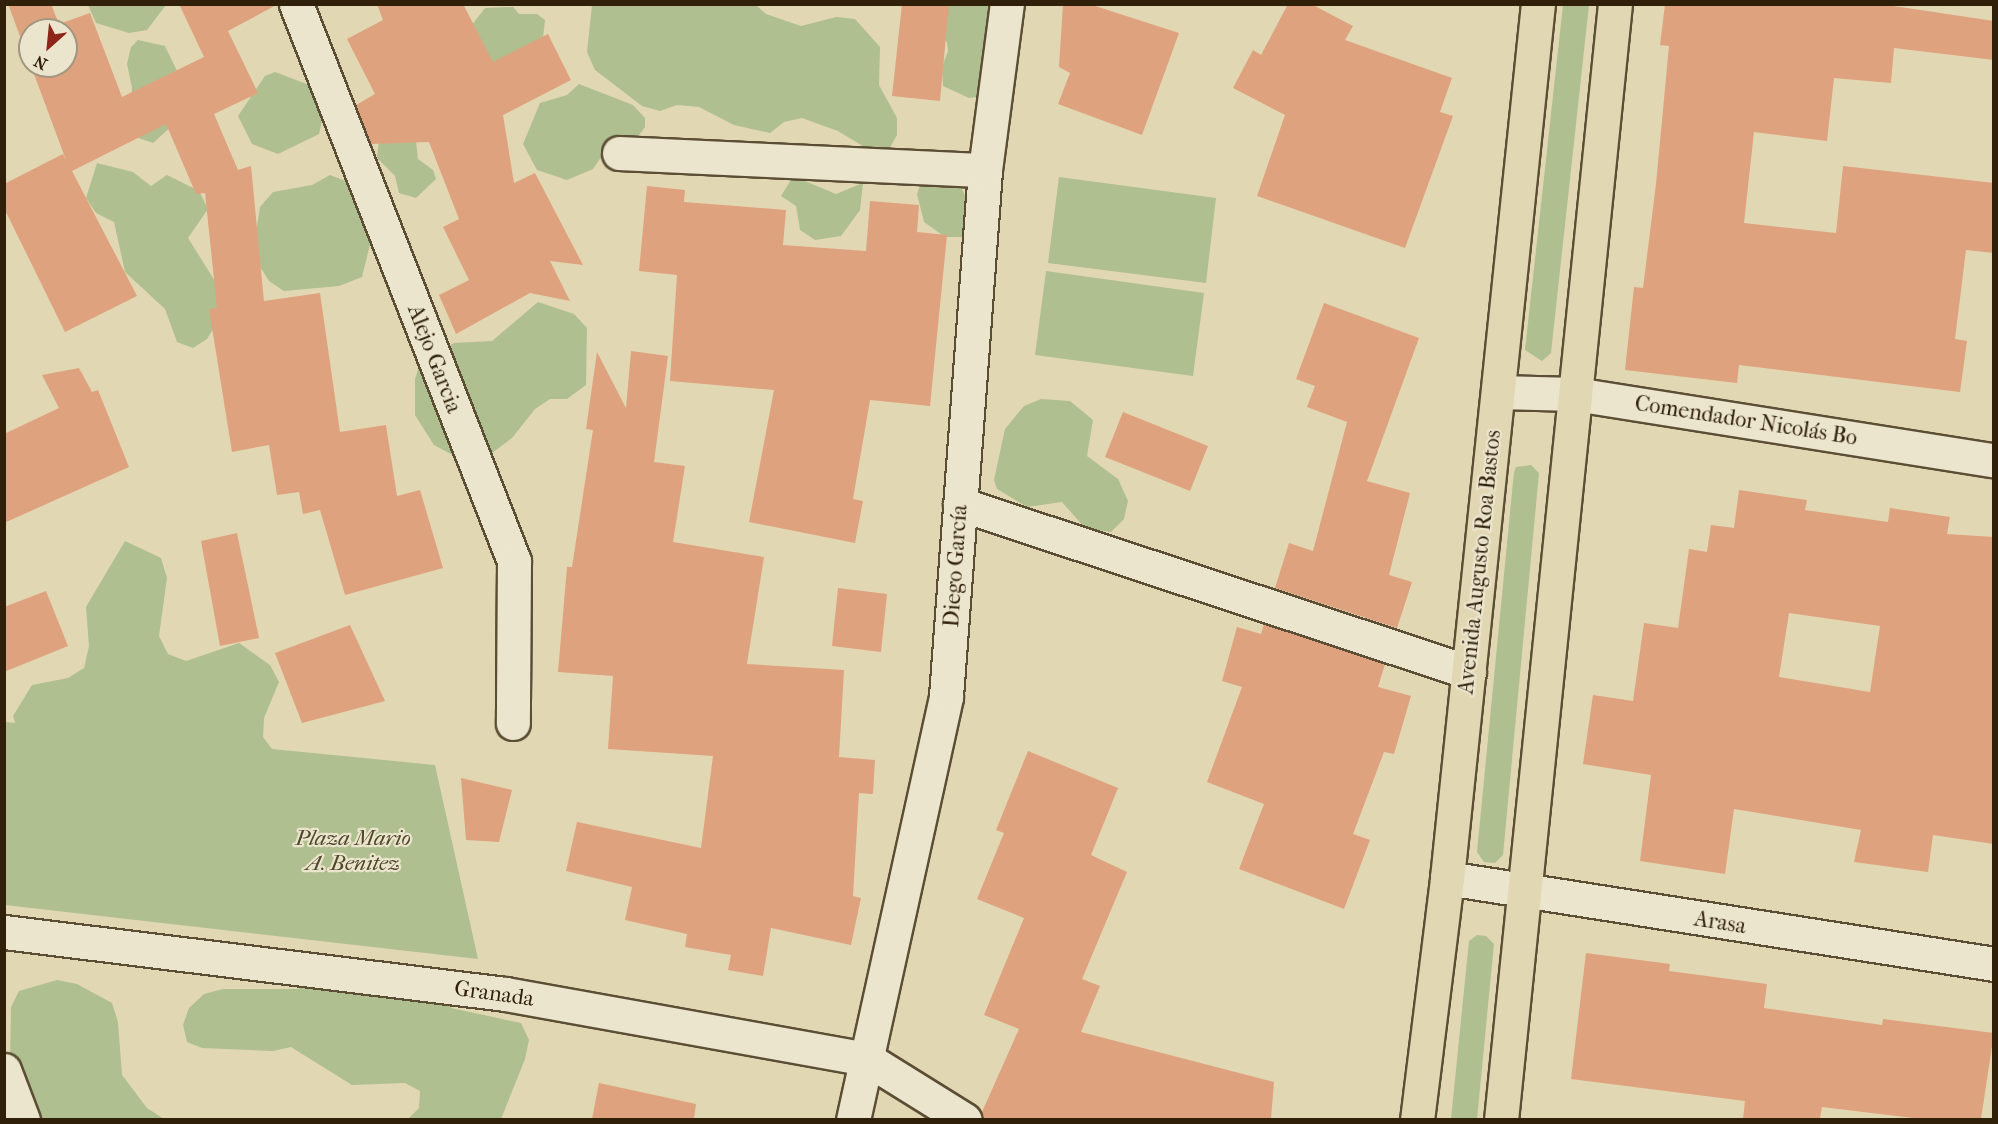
<!DOCTYPE html>
<meta charset="utf-8">
<style>
body{margin:0}
#map{position:relative;width:1998px;height:1124px;overflow:hidden;background:#e2d7b3;font-family:"IM FELL French Canon",serif}
div>[style]{position:absolute}
[style*='--x']{left:calc(var(--x)*1px);top:calc(var(--y)*1px);width:calc(var(--w)*1px);rotate:calc(var(--a)*1deg)}
.green>*{inset:0;background:#afbf90}
.building>*{inset:0;background:#dfa27e}
.roads{filter:drop-shadow(2px 0 #5c4e34) drop-shadow(-2px 0 #5c4e34) drop-shadow(0 2px #5c4e34) drop-shadow(0 -2px #5c4e34)}
.minor>*{height:33px;margin:-16.5px;padding:0 16.5px;transform-origin:16.5px;border-radius:16.5px;background:#ece5ce}
.major>*{height:33px;margin:-16.5px;padding:0 16.5px;transform-origin:16.5px;border-radius:16.5px;background:#e2d7b3}
span{translate:-50% -50%;white-space:nowrap;text-align:center;line-height:1.15;-webkit-text-stroke:4.5px #ece5ce;paint-order:stroke}
.street-label{font-size:22px;color:#302009}
.park-label{font-size:22px;color:#50482b;font-style:italic}
.frame{position:absolute;inset:0;border:6px solid #302009;pointer-events:none}
.north{position:absolute;left:18px;top:18px;width:60px;height:60px;box-sizing:border-box;background:#ece5ce;border:2px solid #a1967f;border-radius:50%;rotate:207deg;font-size:16px;font-weight:700;line-height:24px;text-align:center;color:#302009}
.north::after{content:'';display:block;margin:auto;width:21px;height:27px;background:#8f2418;clip-path:polygon(50% 0,100% 100%,50% 72%,0 100%)}
</style>
<div id="map">
<div class="green">
<div style="clip-path:polygon(88px 5px,88px 4px,166px 5px,147px 30px,129px 33px,96px 23px)"></div>
<div style="clip-path:polygon(592px 5px,756px 5px,766px 14px,801px 26px,836px 17px,855px 19px,880px 47px,879px 85px,897px 118px,897px 135px,888px 151px,871px 151px,838px 131px,802px 118px,784px 122px,770px 133px,734px 125px,699px 107px,677px 105px,660px 111px,642px 106px,595px 70px,587px 52px)"></div>
<div style="clip-path:polygon(938px 5px,988px 5px,991px 10px,978px 97px,969px 98px,943px 86px,942px 67px,948px 51px,947px 42px,936px 28px)"></div>
<div style="clip-path:polygon(1563px 5px,1589px 5px,1551px 353px,1542px 361px,1525px 350px)"></div>
<div style="clip-path:polygon(513px 7px,519px 14px,537px 14px,545px 20px,543px 38px,486px 66px,468px 30px,485px 8px)"></div>
<div style="clip-path:polygon(138px 40px,165px 46px,178px 73px,173px 125px,153px 143px,127px 134px,132px 88px,127px 64px,131px 47px)"></div>
<div style="clip-path:polygon(275px 72px,317px 88px,323px 116px,319px 134px,278px 154px,252px 144px,238px 116px,265px 76px)"></div>
<div style="clip-path:polygon(579px 84px,633px 105px,645px 118px,645px 127px,634px 142px,608px 147px,593px 169px,567px 180px,537px 170px,523px 144px,540px 103px,567px 95px)"></div>
<div style="clip-path:polygon(379px 140px,416px 141px,418px 159px,433px 170px,436px 179px,416px 198px,399px 193px,395px 176px,377px 158px)"></div>
<div style="clip-path:polygon(97px 163px,133px 172px,151px 186px,167px 175px,199px 191px,208px 209px,188px 238px,218px 286px,218px 321px,207px 339px,193px 348px,177px 342px,165px 309px,125px 272px,114px 222px,96px 213px,86px 198px)"></div>
<div style="clip-path:polygon(330px 175px,348px 182px,373px 232px,362px 277px,339px 286px,284px 291px,269px 281px,259px 265px,255px 238px,260px 207px,273px 192px,312px 185px)"></div>
<div style="clip-path:polygon(923px 177px,960px 185px,968px 202px,963px 237px,945px 237px,924px 222px,917px 194px)"></div>
<div style="clip-path:polygon(1059px 177px,1216px 198px,1206px 283px,1048px 263px)"></div>
<div style="clip-path:polygon(800px 179px,836px 194px,863px 183px,860px 210px,841px 236px,815px 240px,800px 230px,796px 206px,781px 196px,791px 180px)"></div>
<div style="clip-path:polygon(1046px 271px,1204px 293px,1193px 376px,1035px 355px)"></div>
<div style="clip-path:polygon(538px 302px,574px 314px,587px 328px,586px 385px,567px 399px,550px 399px,535px 409px,512px 438px,484px 459px,464px 461px,434px 445px,415px 415px,415px 379px,420px 363px,454px 343px,492px 341px)"></div>
<div style="clip-path:polygon(1041px 399px,1070px 401px,1093px 420px,1087px 456px,1118px 479px,1128px 501px,1124px 519px,1111px 532px,1085px 528px,1062px 502px,1027px 507px,997px 489px,994px 480px,1005px 429px,1024px 406px)"></div>
<div style="clip-path:polygon(1531px 465px,1539px 473px,1503px 855px,1495px 863px,1484px 862px,1477px 852px,1514px 472px,1516px 467px)"></div>
<div style="clip-path:polygon(125px 541px,161px 558px,167px 578px,159px 636px,168px 654px,186px 661px,239px 643px,270px 665px,279px 682px,264px 718px,263px 737px,272px 749px,435px 765px,478px 959px,5px 905px,5px 722px,15px 723px,13px 716px,32px 685px,68px 678px,84px 668px,89px 646px,86px 607px)"></div>
<div style="clip-path:polygon(1477px 935px,1486px 936px,1494px 944px,1477px 1119px,1451px 1119px,1469px 941px)"></div>
<div style="clip-path:polygon(57px 980px,77px 984px,112px 1003px,118px 1022px,122px 1075px,147px 1108px,164px 1119px,21px 1119px,10px 1060px,11px 1007px,19px 991px)"></div>
<div style="clip-path:polygon(315px 981px,444px 991px,451px 1008px,521px 1023px,529px 1040px,525px 1059px,501px 1119px,407px 1120px,419px 1108px,420px 1091px,405px 1083px,352px 1085px,291px 1047px,273px 1051px,202px 1048px,187px 1042px,183px 1025px,189px 1008px,204px 994px,223px 989px,298px 989px)"></div>
</div>
<div class="building">
<div style="clip-path:polygon(8px 4px,51px 4px,59px 24px,90px 13px,122px 97px,204px 57px,179px 4px,278px 4px,228px 31px,258px 93px,214px 114px,238px 170px,251px 166px,264px 301px,320px 293px,340px 432px,386px 425px,397px 496px,420px 490px,443px 568px,345px 595px,320px 510px,303px 514px,299px 492px,277px 495px,269px 445px,232px 452px,209px 309px,217px 308px,205px 193px,196px 194px,166px 124px,72px 171px,137px 296px,65px 332px,4px 208px,4px 184px,63px 154px,66px 160px,31px 66px,66px 66px,66px 30px,30px 30px,30px 63px)"></div>
<div style="clip-path:polygon(377px 4px,463px 4px,493px 62px,548px 34px,571px 80px,503px 115px,514px 183px,535px 173px,583px 265px,550px 261px,570px 301px,530px 293px,456px 334px,439px 295px,469px 280px,443px 227px,459px 219px,429px 142px,371px 144px,356px 105px,375px 94px,347px 39px,383px 20px)"></div>
<div style="clip-path:polygon(902px 4px,949px 4px,940px 101px,892px 96px)"></div>
<div style="clip-path:polygon(1063px 4px,1089px 4px,1179px 33px,1142px 135px,1058px 104px,1070px 73px,1059px 67px)"></div>
<div style="clip-path:polygon(1288px 4px,1311px 4px,1353px 26px,1345px 40px,1452px 78px,1440px 112px,1453px 116px,1405px 248px,1257px 196px,1285px 115px,1233px 88px,1253px 50px,1261px 55px)"></div>
<div style="clip-path:polygon(1665px 4px,1880px 4px,1994px 21px,1994px 60px,1894px 48px,1891px 83px,1834px 78px,1827px 141px,1754px 132px,1744px 223px,1836px 233px,1843px 166px,1994px 183px,1994px 253px,1966px 250px,1955px 339px,1967px 341px,1960px 392px,1739px 365px,1737px 383px,1625px 370px,1634px 287px,1643px 288px,1656px 184px,1669px 46px,1660px 45px)"></div>
<div style="clip-path:polygon(647px 186px,685px 190px,684px 202px,786px 210px,783px 245px,866px 251px,870px 201px,919px 205px,917px 232px,947px 235px,930px 406px,870px 400px,853px 499px,863px 501px,855px 543px,749px 522px,774px 390px,670px 381px,677px 275px,639px 271px)"></div>
<div style="clip-path:polygon(1324px 303px,1419px 338px,1367px 481px,1410px 493px,1389px 575px,1412px 582px,1397px 628px,1275px 588px,1289px 543px,1313px 551px,1347px 422px,1307px 407px,1315px 386px,1296px 379px)"></div>
<div style="clip-path:polygon(631px 351px,668px 356px,654px 462px,685px 466px,673px 542px,764px 557px,747px 664px,844px 670px,839px 757px,875px 760px,873px 794px,859px 793px,853px 896px,861px 898px,851px 945px,771px 928px,763px 976px,728px 970px,731px 955px,685px 947px,687px 934px,625px 920px,632px 887px,566px 871px,577px 822px,701px 848px,713px 756px,608px 749px,613px 676px,558px 672px,567px 567px,572px 567px,593px 430px,586px 429px,597px 352px,626px 408px)"></div>
<div style="clip-path:polygon(79px 368px,92px 392px,98px 390px,129px 467px,4px 523px,4px 434px,59px 408px,42px 375px)"></div>
<div style="clip-path:polygon(1123px 412px,1208px 446px,1190px 491px,1105px 457px)"></div>
<div style="clip-path:polygon(evenodd,1739px 490px,1807px 500px,1805px 510px,1888px 522px,1890px 508px,1950px 517px,1947px 534px,1994px 537px,1994px 844px,1933px 835px,1928px 872px,1854px 862px,1861px 830px,1734px 809px,1725px 874px,1640px 861px,1651px 775px,1583px 764px,1593px 695px,1633px 701px,1644px 623px,1678px 628px,1689px 549px,1707px 552px,1711px 525px,1734px 528px,1739px 490px,1789px 613px,1880px 626px,1870px 692px,1779px 677px,1789px 613px)"></div>
<div style="clip-path:polygon(237px 533px,259px 638px,220px 646px,201px 541px)"></div>
<div style="clip-path:polygon(838px 588px,887px 594px,881px 652px,832px 646px)"></div>
<div style="clip-path:polygon(46px 591px,68px 646px,4px 672px,4px 607px)"></div>
<div style="clip-path:polygon(1264px 624px,1385px 664px,1378px 687px,1411px 696px,1394px 754px,1384px 752px,1353px 834px,1370px 840px,1344px 909px,1239px 869px,1264px 804px,1207px 782px,1242px 687px,1222px 681px,1237px 627px,1261px 634px)"></div>
<div style="clip-path:polygon(350px 625px,385px 701px,302px 723px,275px 653px)"></div>
<div style="clip-path:polygon(1028px 751px,1118px 788px,1091px 855px,1127px 872px,1082px 979px,1100px 986px,1081px 1032px,1274px 1082px,1271px 1119px,984px 1119px,982px 1112px,1019px 1029px,984px 1015px,1024px 918px,977px 899px,1004px 833px,996px 830px)"></div>
<div style="clip-path:polygon(461px 778px,512px 790px,499px 842px,466px 840px)"></div>
<div style="clip-path:polygon(1586px 953px,1670px 964px,1669px 971px,1767px 984px,1764px 1008px,1882px 1025px,1883px 1019px,1994px 1033px,1981px 1119px,1921px 1119px,1822px 1107px,1820px 1119px,1743px 1119px,1745px 1101px,1571px 1079px)"></div>
<div style="clip-path:polygon(599px 1083px,696px 1104px,694px 1119px,592px 1119px)"></div>
</div>
<div class="roads">
<div class="minor">
<div style="--x:296;--y:4;--w:598;--a:68.63"></div>
<div style="--x:514;--y:561;--w:162;--a:90.4"></div>
<div style="--x:619;--y:153;--w:366;--a:2.7"></div>
<div style="--x:1498;--y:392;--w:77;--a:1.5"></div>
<div style="--x:1575;--y:394;--w:424;--a:9"></div>
<div style="--x:960;--y:504;--w:536;--a:18.27"></div>
<div style="--x:1447;--y:878;--w:554;--a:8.93"></div>
<div style="--x:4;--y:932;--w:505;--a:7.05"></div>
<div style="--x:505;--y:994;--w:368;--a:10.2"></div>
<div style="--x:867;--y:1059;--w:115;--a:31.9"></div>
<div style="--x:4;--y:1070;--w:53;--a:69.2"></div>
<div style="--x:853;--y:1120;--w:434;--a:-77.6"></div>
<div style="--x:946;--y:696;--w:527;--a:-85.76"></div>
<div style="--x:985;--y:170;--w:167;--a:-82.5"></div>
</div>
<div class="major">
<div style="--x:1417;--y:1120;--w:244;--a:-82.9"></div>
<div style="--x:1447;--y:878;--w:879;--a:-84.06"></div>
<div style="--x:1501;--y:1120;--w:1122;--a:-84.17"></div>
</div>
</div>
<div class="street-label">
<span style="left:434px;top:359px;rotate:69deg">Alejo Garcia</span>
<span style="left:1746px;top:421px;rotate:9deg">Comendador Nicolás Bo</span>
<span style="left:1480px;top:562px;rotate:-84deg">Avenida Augusto Roa Bastos</span>
<span style="left:956px;top:566px;rotate:-86deg">Diego García</span>
<span style="left:1720px;top:923px;rotate:9deg">Arasa</span>
<span style="left:494px;top:994px;rotate:8deg">Granada</span>
</div>
<div class="park-label">
<span style="left:353px;top:851px">Plaza Mario<br>A. Benitez</span>
</div>
<div class="frame"></div>
<div class="north">N</div>
</div>
